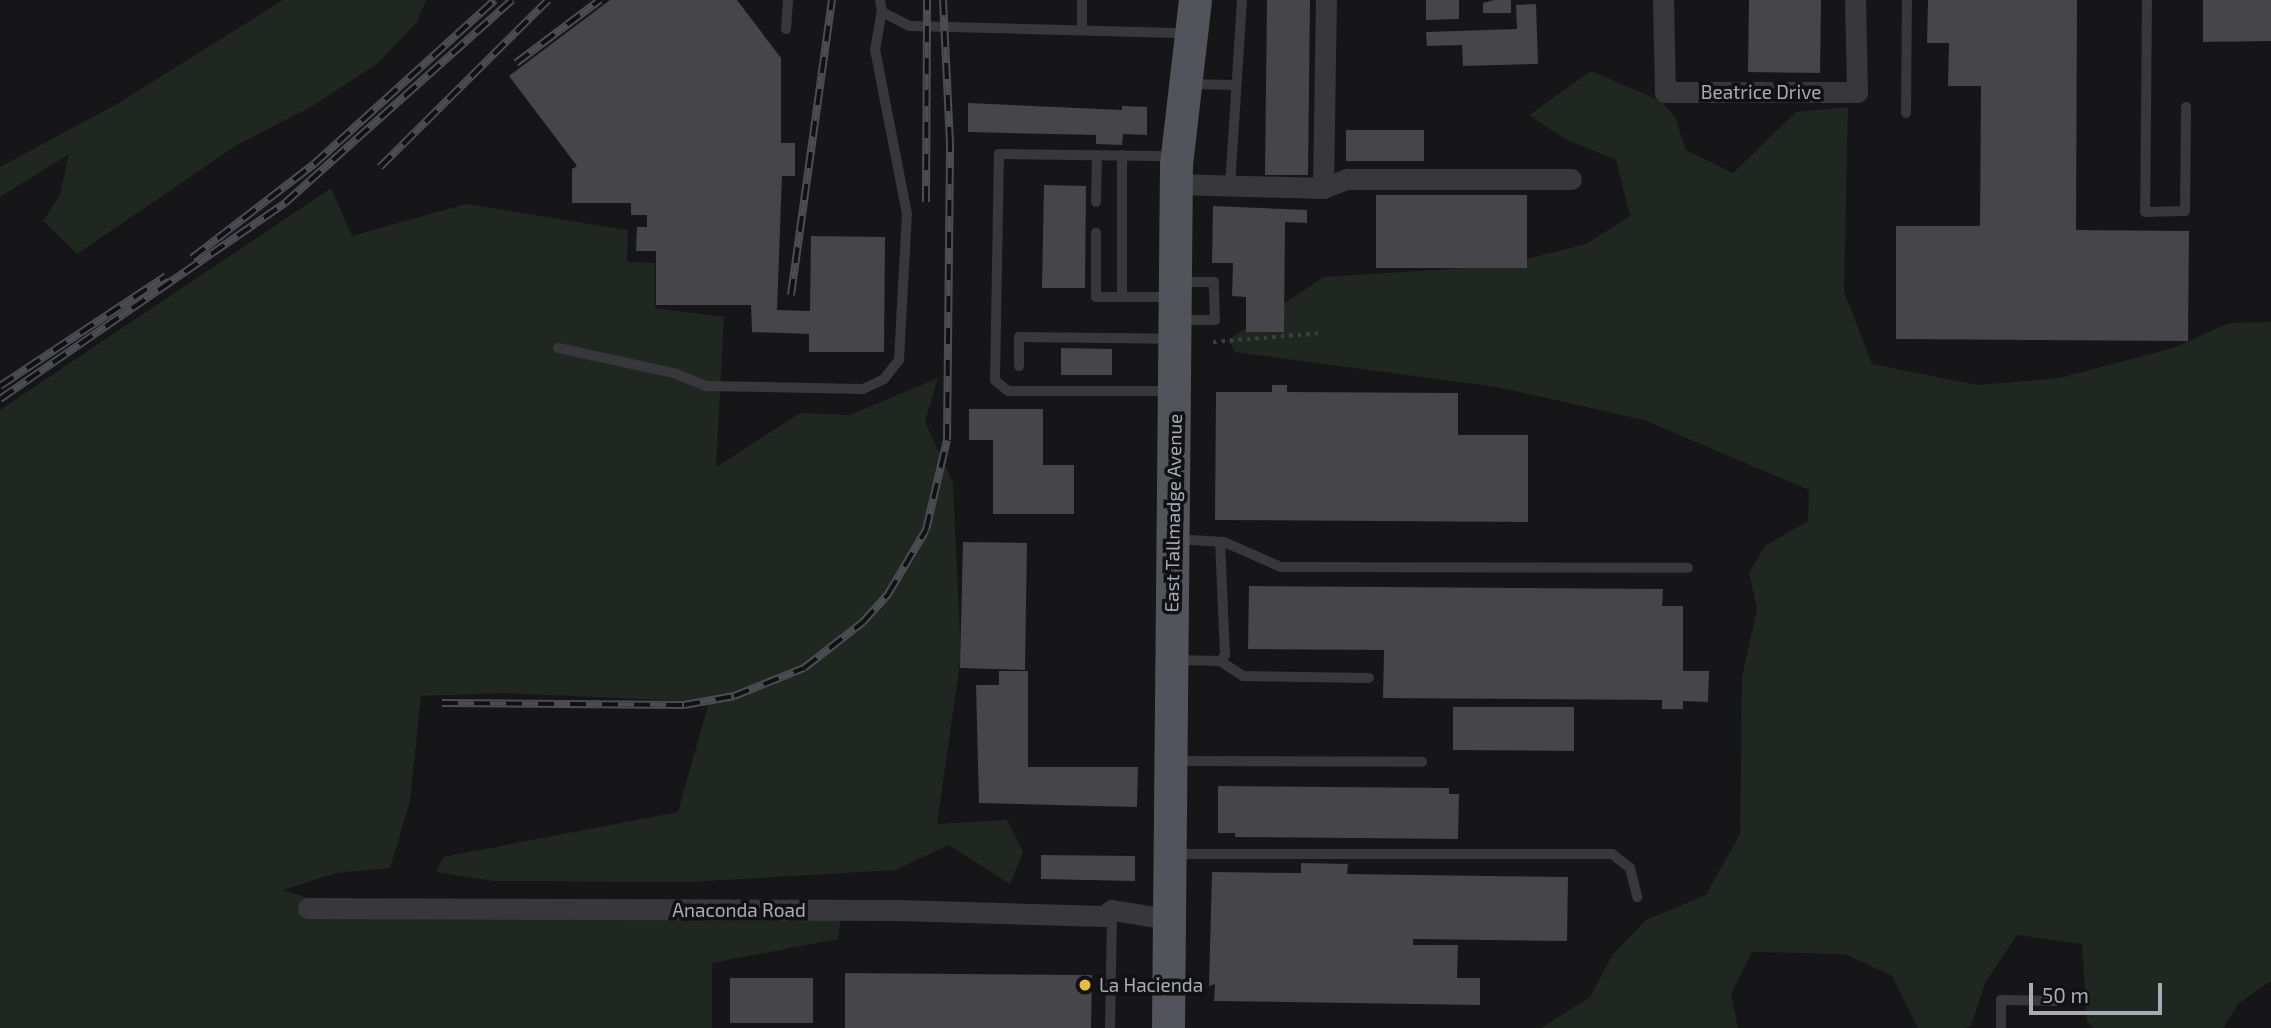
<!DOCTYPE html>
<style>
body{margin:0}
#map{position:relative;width:2271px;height:1028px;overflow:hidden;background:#161517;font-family:"Exo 2",sans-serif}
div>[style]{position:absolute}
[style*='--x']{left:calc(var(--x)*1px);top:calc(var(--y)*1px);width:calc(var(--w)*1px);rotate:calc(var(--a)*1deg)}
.green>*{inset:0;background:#202721}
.building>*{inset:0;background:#45454a}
.path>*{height:3.5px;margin-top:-1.75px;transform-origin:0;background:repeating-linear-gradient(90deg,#3d3e43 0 3.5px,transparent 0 8.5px)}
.service>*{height:10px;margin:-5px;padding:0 5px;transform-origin:5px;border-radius:5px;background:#37373c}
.minor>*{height:21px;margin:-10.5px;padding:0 10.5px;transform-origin:10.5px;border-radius:10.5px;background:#37373c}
.primary>*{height:33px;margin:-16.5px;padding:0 16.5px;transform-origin:16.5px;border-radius:16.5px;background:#53545b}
.rail>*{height:8px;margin-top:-4px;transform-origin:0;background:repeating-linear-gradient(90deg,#111012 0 16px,#4c4d53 0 32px);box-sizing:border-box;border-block:2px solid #4c4d53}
.dots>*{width:19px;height:19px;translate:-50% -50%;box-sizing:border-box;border:4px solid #111012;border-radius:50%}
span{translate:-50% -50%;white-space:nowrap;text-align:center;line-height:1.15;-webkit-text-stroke:7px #111012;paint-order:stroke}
.street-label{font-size:19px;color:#a8abb6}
.poi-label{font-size:19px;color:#a8abb6}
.left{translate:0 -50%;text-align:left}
.scale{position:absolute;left:2029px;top:983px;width:133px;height:32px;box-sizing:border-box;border:4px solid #a8abb6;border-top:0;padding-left:9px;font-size:21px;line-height:24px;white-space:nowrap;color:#a8abb6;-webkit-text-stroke:5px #111012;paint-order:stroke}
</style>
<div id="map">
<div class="green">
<div style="clip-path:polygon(283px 0,426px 0,417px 22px,378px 63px,311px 107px,237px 145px,77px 254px,43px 221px,60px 195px,69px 154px,0 197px,0 167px,117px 104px)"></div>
<div style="clip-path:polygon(1591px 71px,1661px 101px,1675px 117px,1686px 150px,1733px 173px,1796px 112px,1848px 107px,1844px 292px,1872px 364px,1977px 385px,2059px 378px,2173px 348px,2229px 323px,2271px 322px,2271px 981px,2239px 1003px,2223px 1028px,2094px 1028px,2087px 1021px,2082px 944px,2017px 935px,1985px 983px,1971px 1026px,1964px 1028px,1918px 1028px,1892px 976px,1845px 954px,1752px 952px,1731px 994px,1738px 1028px,1541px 1028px,1590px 997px,1613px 954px,1646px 920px,1706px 895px,1740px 834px,1742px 677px,1757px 609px,1749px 573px,1765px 546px,1808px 521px,1809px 490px,1644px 420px,1497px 387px,1235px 352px,1228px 340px,1324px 277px,1498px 266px,1586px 244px,1630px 216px,1616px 160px,1565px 139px,1529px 115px)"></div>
<div style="clip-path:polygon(331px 188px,352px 236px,466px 204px,628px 230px,627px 262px,655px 263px,655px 308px,724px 317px,716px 467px,800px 413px,850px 415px,938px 378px,925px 422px,953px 483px,961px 656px,937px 824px,1007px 820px,1023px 852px,1010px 884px,949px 845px,895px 870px,689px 882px,494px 881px,436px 872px,443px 857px,678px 812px,709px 702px,505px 693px,421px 696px,410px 801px,390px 868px,337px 873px,283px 890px,371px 918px,841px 917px,838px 939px,712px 963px,712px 1028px,0 1028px,0 410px)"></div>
</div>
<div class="building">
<div style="clip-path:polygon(610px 0,737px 0,781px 58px,781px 143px,795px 143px,795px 176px,782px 176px,777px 310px,810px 311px,811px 236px,885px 237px,884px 352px,809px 352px,809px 334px,752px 332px,751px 305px,656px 305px,656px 251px,636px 251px,637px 227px,647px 227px,647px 215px,631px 215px,631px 203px,572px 203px,572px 169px,577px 166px,509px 76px)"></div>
<div style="clip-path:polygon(1267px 0,1310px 0,1308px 175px,1265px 175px)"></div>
<div style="clip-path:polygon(1426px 0,1459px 0,1459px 19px,1426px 20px)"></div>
<div style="clip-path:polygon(1494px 0,1511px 0,1511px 13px,1483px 13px,1483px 3px)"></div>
<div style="clip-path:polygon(1749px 0,1821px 0,1820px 73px,1748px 72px)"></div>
<div style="clip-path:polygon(1928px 0,2077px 0,2076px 230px,2189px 231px,2188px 341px,1896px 339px,1896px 226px,1980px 226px,1981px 86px,1948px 86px,1949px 43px,1927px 43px)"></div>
<div style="clip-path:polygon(2203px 0,2271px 0,2271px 41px,2203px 42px)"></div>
<div style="clip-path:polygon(1536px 4px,1538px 64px,1463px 66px,1462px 45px,1427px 46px,1426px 32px,1517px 29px,1516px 5px)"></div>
<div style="clip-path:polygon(968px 103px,1122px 110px,1122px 106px,1147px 107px,1147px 135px,1123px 134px,1122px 145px,1096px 144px,1096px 135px,968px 132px)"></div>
<div style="clip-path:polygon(1346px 130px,1424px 130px,1424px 161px,1346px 161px)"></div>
<div style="clip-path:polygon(1044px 185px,1086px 186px,1085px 288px,1042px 288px)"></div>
<div style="clip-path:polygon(1376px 195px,1527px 195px,1527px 268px,1376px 268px)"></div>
<div style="clip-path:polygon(1213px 206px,1307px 210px,1307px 223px,1285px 222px,1284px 332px,1246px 332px,1246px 297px,1232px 296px,1233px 263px,1212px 263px)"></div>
<div style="clip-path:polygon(1061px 348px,1112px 349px,1112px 375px,1061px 375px)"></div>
<div style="clip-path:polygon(1272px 385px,1287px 385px,1287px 392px,1458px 393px,1458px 435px,1528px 435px,1528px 522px,1215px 520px,1216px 392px,1272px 392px)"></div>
<div style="clip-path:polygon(969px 409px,1043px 409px,1043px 465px,1074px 465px,1074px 514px,993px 514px,993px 440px,969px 440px)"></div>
<div style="clip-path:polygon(963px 542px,1027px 543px,1025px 670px,960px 668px)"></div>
<div style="clip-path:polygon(1249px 586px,1663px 589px,1662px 606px,1683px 606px,1683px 671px,1709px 671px,1708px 702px,1683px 701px,1683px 709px,1662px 709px,1662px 700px,1383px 698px,1384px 650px,1248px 649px)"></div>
<div style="clip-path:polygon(999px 671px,1028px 671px,1028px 767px,1138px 767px,1137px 807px,979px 803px,976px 685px,999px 685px)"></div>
<div style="clip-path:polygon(1453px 707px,1574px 707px,1574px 751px,1453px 750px)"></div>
<div style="clip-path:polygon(1218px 786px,1449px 788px,1449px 794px,1459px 794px,1458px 839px,1235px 837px,1235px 833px,1218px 833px)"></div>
<div style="clip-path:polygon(1041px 855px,1135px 856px,1135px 881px,1041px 879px)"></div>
<div style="clip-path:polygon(1301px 863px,1348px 864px,1347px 874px,1568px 877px,1567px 941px,1413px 939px,1413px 945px,1458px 945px,1457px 978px,1480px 978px,1480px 1005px,1214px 1001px,1215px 984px,1209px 986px,1212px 872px,1301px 873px)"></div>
<div style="clip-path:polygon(845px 973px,1092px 975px,1091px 1028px,845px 1028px)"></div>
<div style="clip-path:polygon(730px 978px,813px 978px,813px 1023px,730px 1023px)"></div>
</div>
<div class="path">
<div style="--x:1213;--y:342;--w:110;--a:-4.7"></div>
</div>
<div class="service">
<div style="--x:880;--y:0;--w:12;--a:81"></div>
<div style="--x:882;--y:12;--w:31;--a:27"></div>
<div style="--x:910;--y:26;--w:276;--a:1.5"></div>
<div style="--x:2147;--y:0;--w:212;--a:90.5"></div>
<div style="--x:2145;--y:212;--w:40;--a:-1.4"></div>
<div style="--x:2185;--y:211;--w:104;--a:-89.4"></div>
<div style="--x:786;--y:29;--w:29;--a:-86"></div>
<div style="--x:1082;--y:30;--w:30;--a:-90"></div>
<div style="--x:1189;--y:84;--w:44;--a:1.3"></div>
<div style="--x:1906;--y:113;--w:113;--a:-89.5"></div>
<div style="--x:1230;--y:186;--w:186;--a:-86.3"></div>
<div style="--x:1096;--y:202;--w:47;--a:-88.8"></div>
<div style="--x:1096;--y:233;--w:64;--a:90"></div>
<div style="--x:1096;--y:297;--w:73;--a:0"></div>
<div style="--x:1122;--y:297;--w:142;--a:-90"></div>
<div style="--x:1177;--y:320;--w:38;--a:0"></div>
<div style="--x:1215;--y:320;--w:38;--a:-92"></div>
<div style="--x:1214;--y:282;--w:34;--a:180"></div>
<div style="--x:558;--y:348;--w:119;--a:12.2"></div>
<div style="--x:674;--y:373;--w:35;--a:22"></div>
<div style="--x:706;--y:386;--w:157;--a:1.1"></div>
<div style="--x:863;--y:389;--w:23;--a:-25"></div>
<div style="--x:884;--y:379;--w:24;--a:-52"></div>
<div style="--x:899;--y:360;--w:146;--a:-86.9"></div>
<div style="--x:907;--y:214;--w:167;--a:-101"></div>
<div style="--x:875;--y:50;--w:39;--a:-80"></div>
<div style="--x:1019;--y:366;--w:29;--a:-90"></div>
<div style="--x:1019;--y:337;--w:153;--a:0.7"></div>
<div style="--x:1169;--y:391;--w:161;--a:180"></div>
<div style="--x:1008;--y:391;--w:17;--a:-140"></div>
<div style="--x:995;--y:380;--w:226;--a:-89"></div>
<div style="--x:999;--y:154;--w:175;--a:0.7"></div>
<div style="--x:1175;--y:539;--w:49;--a:3.5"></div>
<div style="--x:1224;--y:542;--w:62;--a:23.7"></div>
<div style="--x:1281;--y:567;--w:407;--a:0.1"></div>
<div style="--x:1175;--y:660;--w:45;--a:1.3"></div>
<div style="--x:1220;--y:661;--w:8;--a:-50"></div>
<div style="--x:1225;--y:655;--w:113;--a:-92.5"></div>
<div style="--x:1220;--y:661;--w:27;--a:33"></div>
<div style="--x:1243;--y:676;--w:126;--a:0.9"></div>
<div style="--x:1172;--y:761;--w:250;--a:0.2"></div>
<div style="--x:1175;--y:854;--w:437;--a:0"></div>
<div style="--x:1612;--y:854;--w:23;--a:38"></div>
<div style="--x:1630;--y:868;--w:30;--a:76"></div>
<div style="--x:1110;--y:1028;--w:116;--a:-89"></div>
<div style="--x:2001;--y:1028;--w:28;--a:-90"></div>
<div style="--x:2001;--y:1000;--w:55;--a:1"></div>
</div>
<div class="minor">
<div style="--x:1663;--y:0;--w:92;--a:88.8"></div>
<div style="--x:1665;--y:92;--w:192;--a:0"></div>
<div style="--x:1857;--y:92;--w:92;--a:-91.2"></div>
<div style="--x:1176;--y:184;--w:147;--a:1.6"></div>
<div style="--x:1323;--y:188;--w:26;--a:-21"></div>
<div style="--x:1347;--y:179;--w:224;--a:0"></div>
<div style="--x:1323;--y:188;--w:188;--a:-89.1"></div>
<div style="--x:308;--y:908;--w:590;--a:0.19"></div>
<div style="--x:898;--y:910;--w:206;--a:1.7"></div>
<div style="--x:1104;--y:916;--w:10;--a:-37"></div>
<div style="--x:1112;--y:910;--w:57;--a:9.1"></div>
</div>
<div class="primary">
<div style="--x:1168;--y:1028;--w:864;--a:-89.47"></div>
<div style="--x:1176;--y:164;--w:165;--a:-83.4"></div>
</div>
<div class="rail">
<div style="--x:516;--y:63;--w:105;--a:-36.9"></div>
<div style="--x:380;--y:167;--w:237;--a:-44.8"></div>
<div style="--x:926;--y:202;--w:202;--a:-89.7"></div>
<div style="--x:192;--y:258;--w:154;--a:-37.6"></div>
<div style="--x:314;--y:164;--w:244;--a:-42.2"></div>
<div style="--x:791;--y:295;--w:298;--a:-82.1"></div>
<div style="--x:0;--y:386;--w:199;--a:-33.5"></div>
<div style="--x:0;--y:399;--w:346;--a:-34.5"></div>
<div style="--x:285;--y:203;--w:305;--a:-41.8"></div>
<div style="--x:442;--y:703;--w:242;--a:0.5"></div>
<div style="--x:684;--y:705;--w:51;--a:-10.2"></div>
<div style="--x:734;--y:696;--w:75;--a:-21.8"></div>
<div style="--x:804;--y:668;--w:75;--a:-37.9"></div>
<div style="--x:863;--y:622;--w:38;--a:-48"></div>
<div style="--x:888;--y:594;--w:74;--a:-59.3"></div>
<div style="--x:926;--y:530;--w:92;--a:-76.9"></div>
<div style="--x:947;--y:440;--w:297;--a:-89.4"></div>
<div style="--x:950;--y:143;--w:143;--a:-92.8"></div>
</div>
<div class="dots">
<div style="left:1085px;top:985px;background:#e3bd41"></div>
</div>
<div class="street-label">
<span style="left:1761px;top:92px">Beatrice Drive</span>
<span style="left:1173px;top:513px;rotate:-89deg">East Tallmadge Avenue</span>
<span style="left:739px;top:910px">Anaconda Road</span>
</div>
<div class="poi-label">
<span class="left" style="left:1099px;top:985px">La Hacienda</span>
</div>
<div class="scale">50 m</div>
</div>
